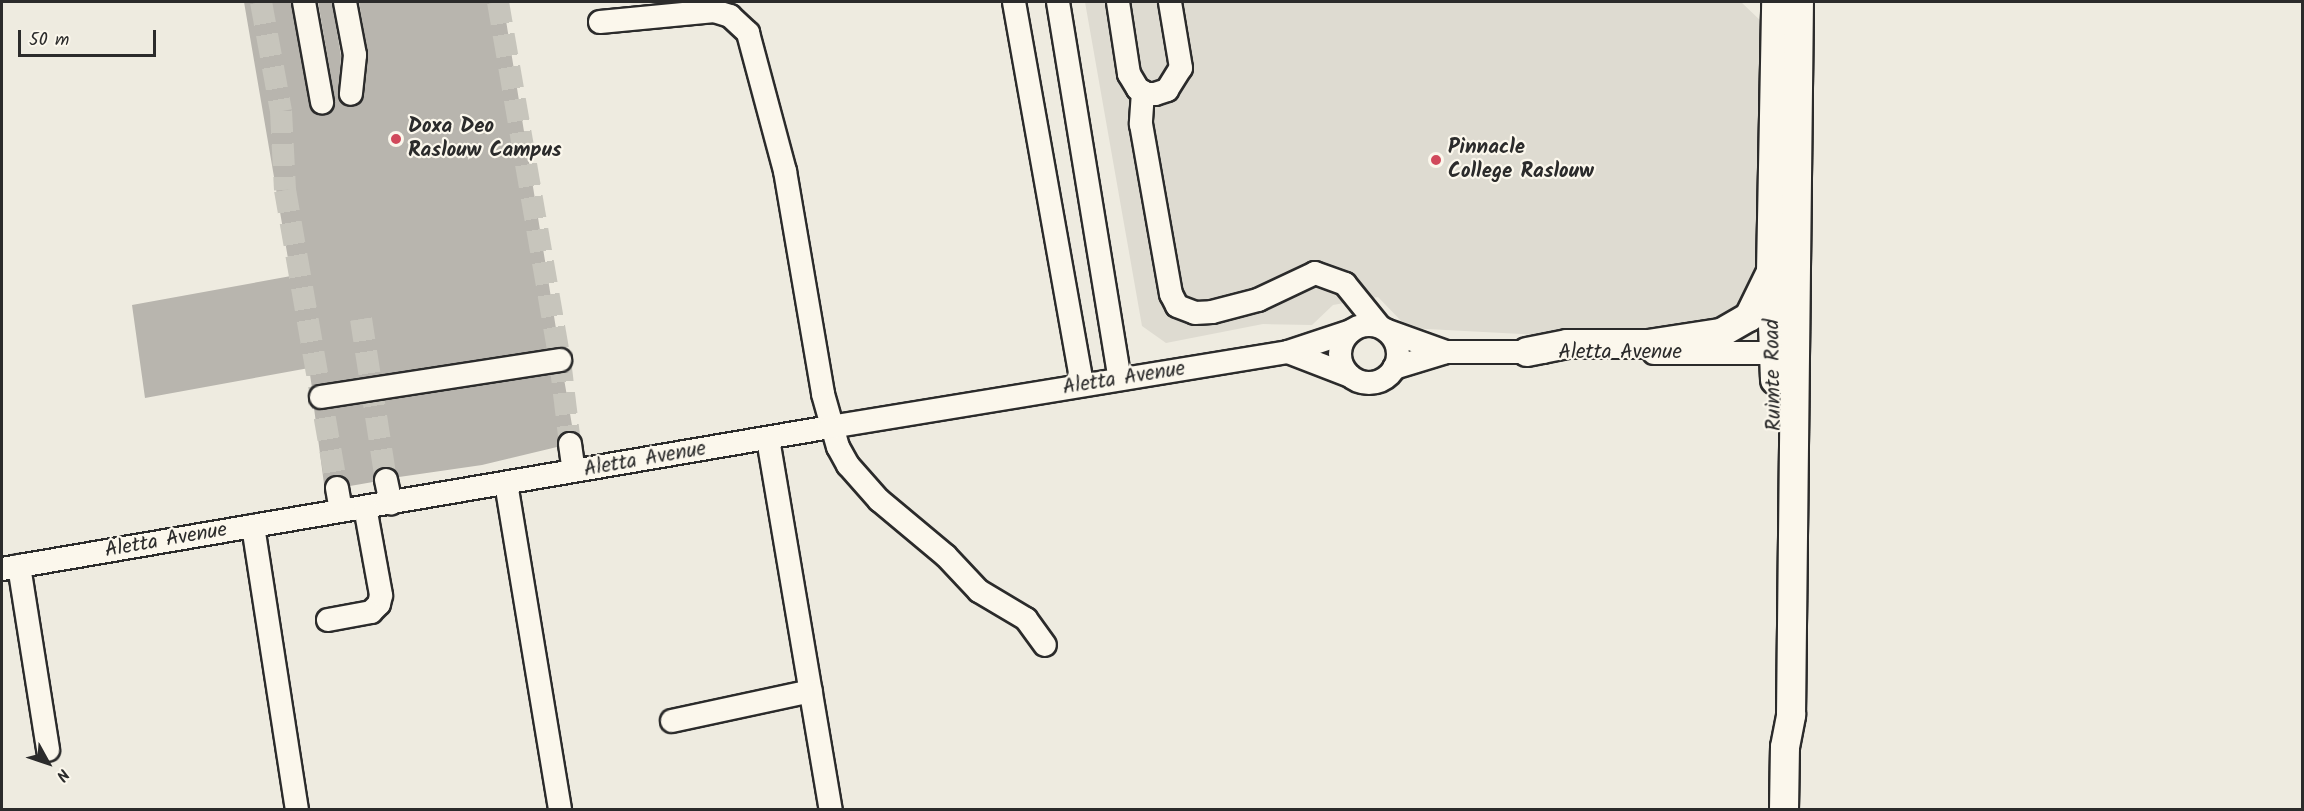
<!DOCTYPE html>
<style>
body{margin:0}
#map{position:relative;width:2304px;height:811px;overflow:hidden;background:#eeebe0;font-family:Kalam,sans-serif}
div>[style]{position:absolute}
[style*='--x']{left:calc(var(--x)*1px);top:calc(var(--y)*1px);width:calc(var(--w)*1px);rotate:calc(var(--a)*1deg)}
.built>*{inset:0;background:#dedbd1}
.building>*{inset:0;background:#b8b5ae}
.minor-tunnel>*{height:22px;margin-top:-11px;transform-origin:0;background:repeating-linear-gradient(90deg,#c7c5bc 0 22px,transparent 0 33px)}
.roads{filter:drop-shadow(2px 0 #2b2b2b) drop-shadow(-2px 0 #2b2b2b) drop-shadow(0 2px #2b2b2b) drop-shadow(0 -2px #2b2b2b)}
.minor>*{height:22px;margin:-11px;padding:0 11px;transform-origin:11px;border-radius:11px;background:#fbf7ec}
.minor>.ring{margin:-11px;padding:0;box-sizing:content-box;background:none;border:22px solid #fbf7ec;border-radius:50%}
.major>*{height:28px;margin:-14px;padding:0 14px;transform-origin:14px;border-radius:14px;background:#fbf7ec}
.dots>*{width:16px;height:16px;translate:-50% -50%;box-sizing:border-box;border:3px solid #fbf7ec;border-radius:50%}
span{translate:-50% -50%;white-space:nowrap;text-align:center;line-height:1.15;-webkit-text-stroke:4.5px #fbf7ec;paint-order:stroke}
.poi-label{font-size:21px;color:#2b2b2b;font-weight:700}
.left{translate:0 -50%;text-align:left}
.street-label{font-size:21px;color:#2b2b2b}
.frame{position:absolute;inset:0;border:3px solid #2b2b2b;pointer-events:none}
.north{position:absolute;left:18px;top:733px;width:60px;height:60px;-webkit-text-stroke:4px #fbf7ec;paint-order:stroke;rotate:130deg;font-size:16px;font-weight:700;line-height:24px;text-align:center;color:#2b2b2b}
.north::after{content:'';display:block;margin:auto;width:21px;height:27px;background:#2b2b2b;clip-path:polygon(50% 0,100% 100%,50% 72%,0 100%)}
.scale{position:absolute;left:18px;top:30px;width:138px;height:27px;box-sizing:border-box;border:3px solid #2b2b2b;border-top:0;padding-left:8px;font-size:18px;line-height:21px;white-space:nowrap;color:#2b2b2b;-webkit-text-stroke:4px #fbf7ec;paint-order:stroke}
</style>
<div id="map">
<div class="built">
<div style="clip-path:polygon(1085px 2px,1741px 2px,1763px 23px,1755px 313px,1710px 344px,1408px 328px,1378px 297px,1333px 305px,1312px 325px,1263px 324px,1166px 343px,1142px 326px)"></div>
</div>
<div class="building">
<div style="clip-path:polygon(244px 2px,291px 2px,309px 104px,312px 111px,324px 115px,331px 112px,335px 100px,318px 2px,332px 2px,341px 56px,339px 99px,350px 107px,362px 102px,364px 96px,368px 56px,359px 2px,503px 2px,559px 347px,319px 384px,312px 388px,309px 368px,145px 398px,132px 305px,291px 276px)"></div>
<div style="clip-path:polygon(563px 373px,573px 431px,561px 434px,557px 447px,482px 465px,399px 477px,396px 471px,384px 467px,377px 470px,373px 482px,350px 486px,347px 479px,335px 475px,324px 484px,314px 408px,323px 410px)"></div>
</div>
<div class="minor-tunnel">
<div style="--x:261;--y:2;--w:111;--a:79.6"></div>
<div style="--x:281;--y:111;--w:79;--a:87.1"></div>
<div style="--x:285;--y:190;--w:303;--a:80.1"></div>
<div style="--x:498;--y:2;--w:363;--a:80.2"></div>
<div style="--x:560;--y:360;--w:85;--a:83.2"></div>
<div style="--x:361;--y:319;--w:163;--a:81.2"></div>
</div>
<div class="roads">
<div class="minor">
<div style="--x:304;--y:2;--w:102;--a:79.8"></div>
<div style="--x:345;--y:2;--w:54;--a:79.3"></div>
<div style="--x:355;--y:55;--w:39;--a:96"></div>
<div style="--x:1014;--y:2;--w:389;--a:79.9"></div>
<div style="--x:1058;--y:2;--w:382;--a:80.7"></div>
<div style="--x:1118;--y:2;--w:73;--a:81.3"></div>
<div style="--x:1129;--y:74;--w:17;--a:59"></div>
<div style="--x:1138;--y:89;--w:10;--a:29"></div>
<div style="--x:1147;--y:94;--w:8;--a:0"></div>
<div style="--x:1155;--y:94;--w:13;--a:-18"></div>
<div style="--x:1167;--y:90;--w:26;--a:-58"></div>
<div style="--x:1181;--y:68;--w:67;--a:-99.5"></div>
<div style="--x:600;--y:22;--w:115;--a:-5.5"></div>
<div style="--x:714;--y:11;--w:17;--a:17"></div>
<div style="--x:730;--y:16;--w:25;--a:43"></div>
<div style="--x:748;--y:33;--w:143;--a:75"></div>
<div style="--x:785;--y:171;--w:226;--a:80.3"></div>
<div style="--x:823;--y:394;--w:55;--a:74.2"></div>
<div style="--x:838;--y:447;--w:21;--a:61"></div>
<div style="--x:848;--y:465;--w:47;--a:48.5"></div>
<div style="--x:879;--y:500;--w:87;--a:39.9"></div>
<div style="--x:946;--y:556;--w:48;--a:46.7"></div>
<div style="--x:979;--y:591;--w:55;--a:30.8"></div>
<div style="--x:1026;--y:619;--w:32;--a:54"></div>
<div style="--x:1143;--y:92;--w:32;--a:94"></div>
<div style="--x:1141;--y:124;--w:173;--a:80"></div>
<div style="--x:1171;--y:294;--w:13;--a:63"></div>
<div style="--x:1177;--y:306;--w:19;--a:21"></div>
<div style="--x:1195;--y:313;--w:17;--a:-3"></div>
<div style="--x:1212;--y:312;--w:48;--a:-14.6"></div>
<div style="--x:1258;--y:300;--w:63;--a:-25.3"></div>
<div style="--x:1315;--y:273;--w:32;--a:20"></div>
<div style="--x:1345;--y:284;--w:54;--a:51"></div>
<div class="ring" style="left:1340px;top:325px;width:36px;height:36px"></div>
<div style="--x:1388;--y:331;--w:62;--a:19.9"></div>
<div style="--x:1288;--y:352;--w:66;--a:21.2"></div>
<div style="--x:1654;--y:353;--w:135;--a:0"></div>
<div style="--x:1394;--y:368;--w:54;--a:-17.1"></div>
<div style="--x:1446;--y:352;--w:97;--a:0"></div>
<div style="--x:321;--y:397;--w:242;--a:-8.8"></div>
<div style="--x:768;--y:439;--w:376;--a:80.4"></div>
<div style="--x:570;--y:444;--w:27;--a:82"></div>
<div style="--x:386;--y:480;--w:24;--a:78"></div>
<div style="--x:506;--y:483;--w:331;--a:80.6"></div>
<div style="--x:337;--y:488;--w:23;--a:80"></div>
<div style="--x:253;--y:526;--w:287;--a:81.2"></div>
<div style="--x:19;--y:566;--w:186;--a:81"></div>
<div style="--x:2;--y:569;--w:840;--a:-9.73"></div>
<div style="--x:830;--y:427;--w:464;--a:-9.3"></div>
<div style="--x:1288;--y:352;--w:66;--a:-18.4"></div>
<div style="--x:328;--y:620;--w:44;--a:-10.5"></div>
<div style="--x:371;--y:612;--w:11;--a:-45"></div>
<div style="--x:379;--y:604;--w:9;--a:-77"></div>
<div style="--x:381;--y:595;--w:89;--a:-100.3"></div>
<div style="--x:672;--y:721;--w:142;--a:-12.2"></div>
</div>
<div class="major">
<div style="--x:1527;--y:352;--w:41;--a:-11.3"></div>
<div style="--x:1567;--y:344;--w:81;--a:0"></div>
<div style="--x:1648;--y:344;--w:74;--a:-8.6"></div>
<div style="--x:1721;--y:333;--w:32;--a:-30"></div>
<div style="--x:1749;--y:317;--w:48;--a:-64"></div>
<div style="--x:1775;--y:380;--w:108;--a:-92.1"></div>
<div style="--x:1771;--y:272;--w:270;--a:-88.9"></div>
<div style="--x:1784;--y:810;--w:63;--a:-89.1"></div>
<div style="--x:1785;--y:747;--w:33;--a:-79"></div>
<div style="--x:1791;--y:715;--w:713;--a:-89.36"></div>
</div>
</div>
<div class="dots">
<div style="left:396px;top:139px;background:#d1495b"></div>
<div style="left:1436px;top:160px;background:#d1495b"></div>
</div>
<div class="poi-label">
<span class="left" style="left:408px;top:139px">Doxa Deo<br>Raslouw Campus</span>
<span class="left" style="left:1448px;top:160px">Pinnacle<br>College Raslouw</span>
</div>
<div class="street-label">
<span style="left:1620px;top:353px">Aletta Avenue</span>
<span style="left:1774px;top:375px;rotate:-91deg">Ruimte Road</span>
<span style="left:1124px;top:379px;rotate:-9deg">Aletta Avenue</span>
<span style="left:645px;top:460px;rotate:-10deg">Aletta Avenue</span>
<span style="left:166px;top:541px;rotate:-10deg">Aletta Avenue</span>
</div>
<div class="frame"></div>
<div class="north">N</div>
<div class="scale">50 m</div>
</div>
